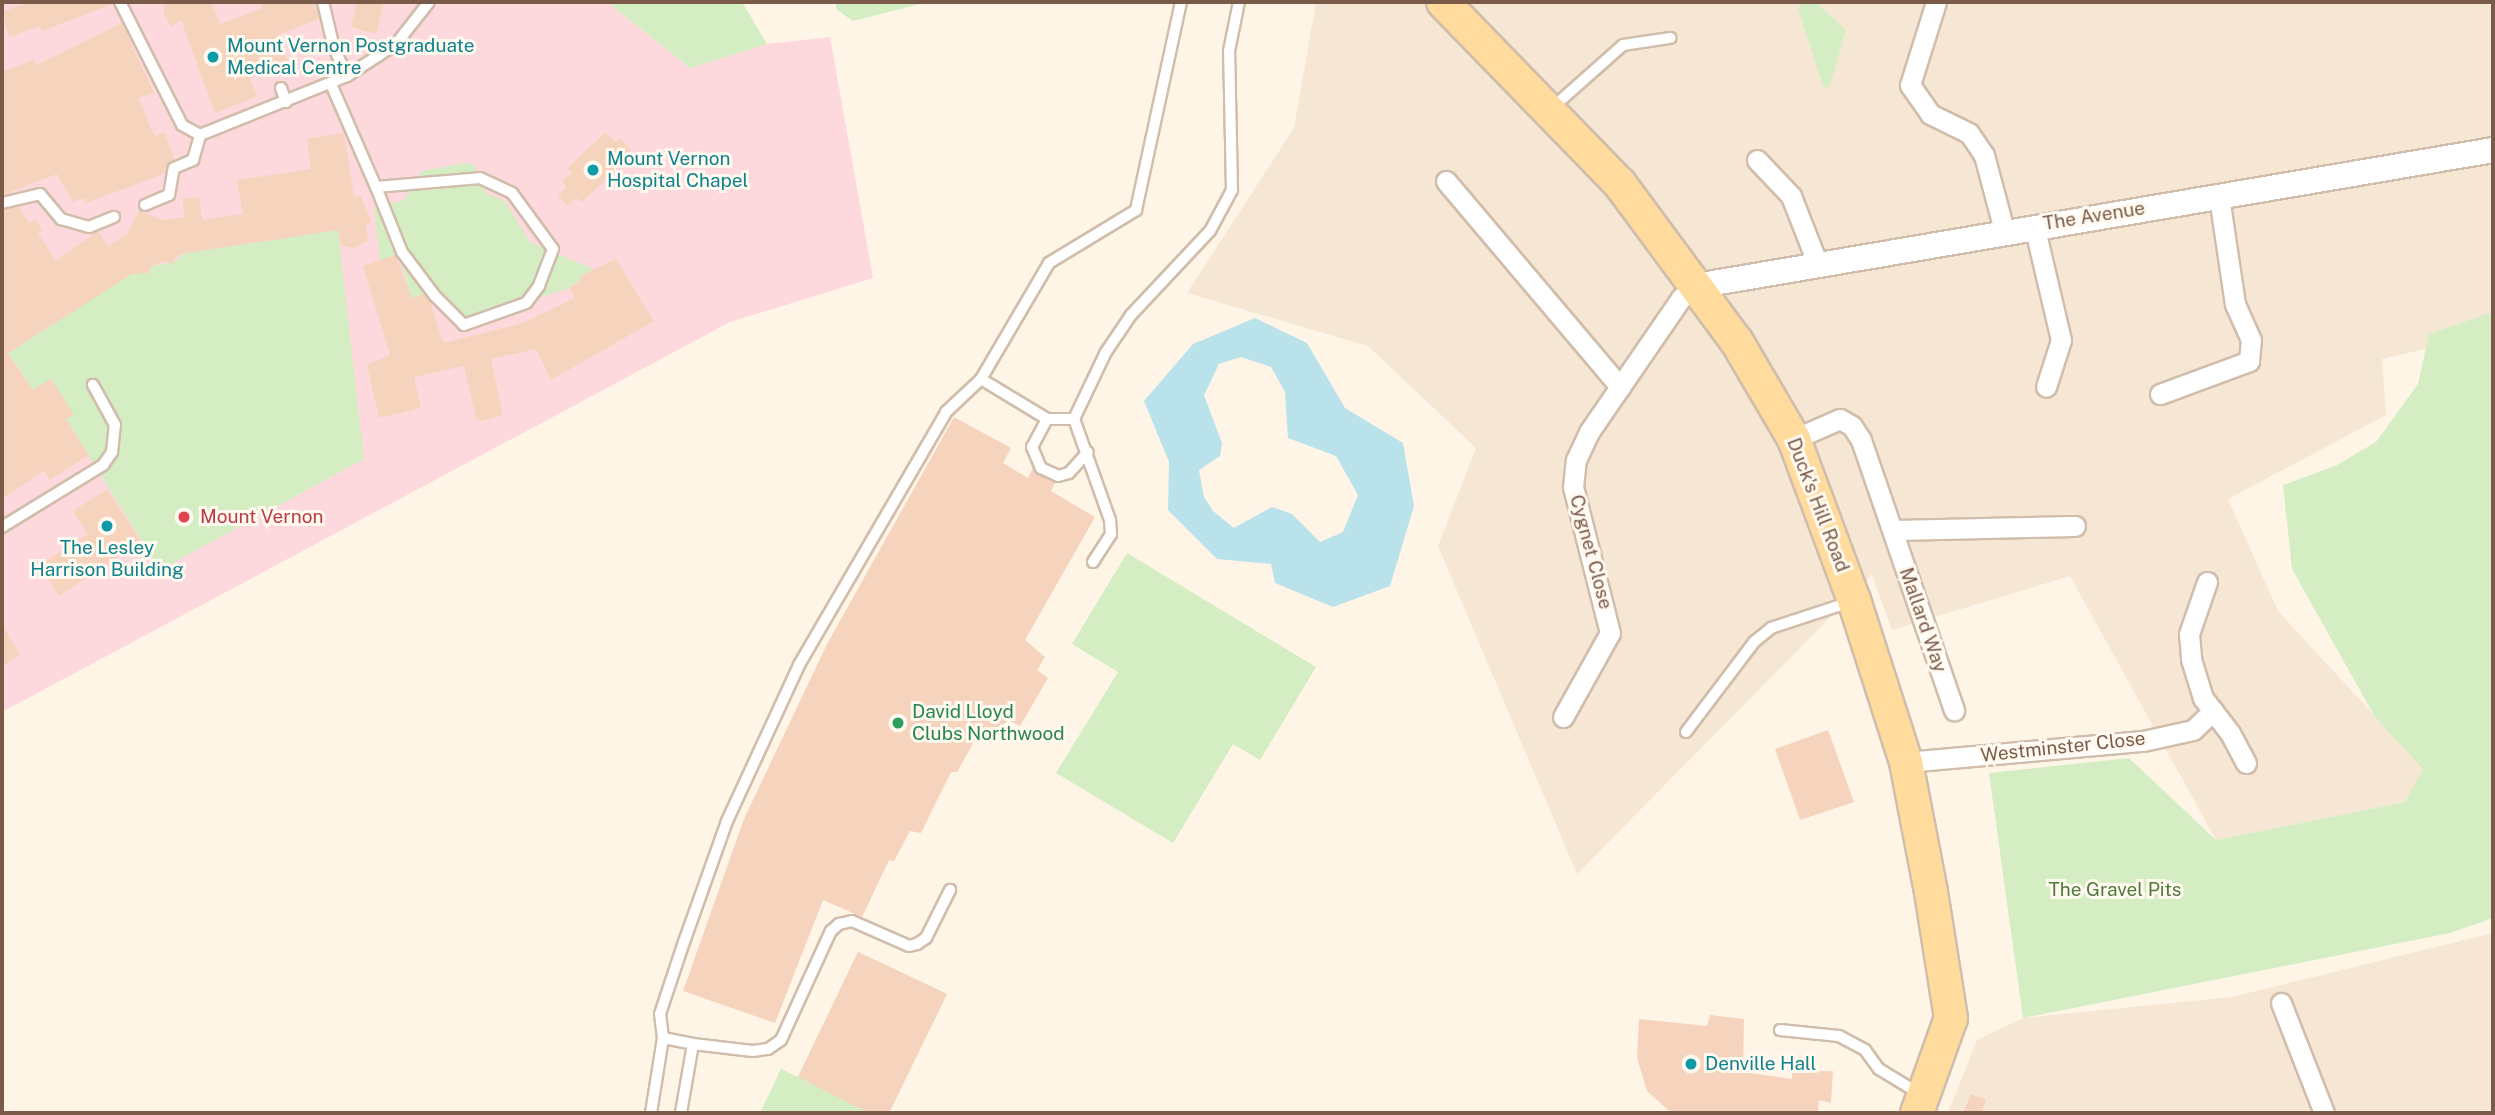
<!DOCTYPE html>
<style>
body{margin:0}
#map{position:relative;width:2495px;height:1115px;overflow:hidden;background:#fef5e7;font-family:"Public Sans",sans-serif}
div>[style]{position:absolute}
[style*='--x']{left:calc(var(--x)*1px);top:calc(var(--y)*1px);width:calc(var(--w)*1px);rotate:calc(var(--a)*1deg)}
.residential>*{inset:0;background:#f6e7d4}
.medical>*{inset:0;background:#fdd9dd}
.green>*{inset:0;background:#d4edc3}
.water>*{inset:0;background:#b9e2ea}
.building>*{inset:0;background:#f6d3bc}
.roads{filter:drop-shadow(2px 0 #d1bdab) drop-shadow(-2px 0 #d1bdab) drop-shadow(0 2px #d1bdab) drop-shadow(0 -2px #d1bdab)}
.service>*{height:10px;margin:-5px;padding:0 5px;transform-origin:5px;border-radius:5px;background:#fff}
.minor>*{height:19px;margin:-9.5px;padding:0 9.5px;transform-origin:9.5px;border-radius:9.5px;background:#fff}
.tertiary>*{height:24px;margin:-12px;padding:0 12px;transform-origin:12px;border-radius:12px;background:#fff}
.primary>*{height:32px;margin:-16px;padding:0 16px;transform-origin:16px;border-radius:16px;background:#ffdb9d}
.dots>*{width:19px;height:19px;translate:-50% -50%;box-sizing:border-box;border:4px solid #fff9ef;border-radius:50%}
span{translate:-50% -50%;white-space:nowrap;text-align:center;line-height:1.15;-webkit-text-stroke:6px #fff9ef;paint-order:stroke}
.culture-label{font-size:19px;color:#0d838f}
.left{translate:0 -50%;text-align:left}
.street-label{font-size:19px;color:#7a5b49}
.health-label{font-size:19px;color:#be3a42}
.leisure-label{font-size:19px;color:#27864d}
.park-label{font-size:19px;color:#4e7a3c}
.frame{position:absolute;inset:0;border:4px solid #7a5b49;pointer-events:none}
</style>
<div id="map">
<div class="residential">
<div style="clip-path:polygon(1316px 2px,2485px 2px,2493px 8px,2493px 333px,2382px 359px,2386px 415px,2228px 499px,2278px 611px,2424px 769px,2405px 802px,2216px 840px,2070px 576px,1892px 630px,1872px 575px,1577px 874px,1438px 546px,1476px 448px,1368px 346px,1187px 293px,1294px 128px)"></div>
<div style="clip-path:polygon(2493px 933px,2493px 1113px,1948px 1113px,1977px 1040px,2023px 1018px,2232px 997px)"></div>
</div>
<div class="medical">
<div style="clip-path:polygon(2px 2px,607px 2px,690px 68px,767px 44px,830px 37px,873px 278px,730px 322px,2px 712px)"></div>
</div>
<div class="green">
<div style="clip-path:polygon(607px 2px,742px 2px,767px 44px,690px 68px)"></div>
<div style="clip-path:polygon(835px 2px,928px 2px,853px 21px,837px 10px)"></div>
<div style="clip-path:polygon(1802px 2px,1815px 2px,1846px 30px,1830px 86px,1824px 88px,1798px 9px)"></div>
<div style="clip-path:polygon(465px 163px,475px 165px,485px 193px,505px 201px,530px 242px,593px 269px,569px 288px,472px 320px,456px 315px,428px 293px,412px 298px,398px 255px,380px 260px,374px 208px,404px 200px,422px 171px)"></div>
<div style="clip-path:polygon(338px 230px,364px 459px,160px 570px,66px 419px,73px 415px,51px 379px,29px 393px,25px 378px,8px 353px,132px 273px,149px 271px,152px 266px,174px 262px,185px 253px)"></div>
<div style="clip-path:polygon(2493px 312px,2493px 918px,2450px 933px,2023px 1018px,1989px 773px,2129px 758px,2216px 840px,2405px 802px,2423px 769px,2375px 717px,2292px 569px,2283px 485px,2337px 465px,2376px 442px,2418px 384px,2429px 334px)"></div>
<div style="clip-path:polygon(1127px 553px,1316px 667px,1260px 760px,1233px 744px,1173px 843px,1056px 773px,1118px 672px,1072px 644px)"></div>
<div style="clip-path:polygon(858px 952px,947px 994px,889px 1113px,760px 1113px,781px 1069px,798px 1077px)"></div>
</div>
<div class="water">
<div style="clip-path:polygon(evenodd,1255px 318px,1307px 343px,1345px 408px,1403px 443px,1414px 506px,1390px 586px,1333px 607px,1275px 583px,1271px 564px,1217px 559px,1168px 510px,1169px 462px,1144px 401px,1193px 344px,1255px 318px,1241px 357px,1271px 367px,1285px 392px,1288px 438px,1336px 456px,1358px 495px,1343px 532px,1320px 542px,1292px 514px,1272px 507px,1234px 528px,1213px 511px,1204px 497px,1199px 470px,1220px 456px,1222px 443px,1204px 395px,1219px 364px,1241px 357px)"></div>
</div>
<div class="building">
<div style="clip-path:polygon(28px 2px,113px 2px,113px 4px,42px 31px,40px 26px,9px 37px,2px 12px)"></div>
<div style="clip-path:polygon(173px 2px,211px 2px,220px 24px,263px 8px,260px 2px,316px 2px,319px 19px,277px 35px,289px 64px,250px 78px,257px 96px,215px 113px,181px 20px,172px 27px,164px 16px,164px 5px)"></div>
<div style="clip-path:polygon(357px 2px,384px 2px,376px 34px,351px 27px)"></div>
<div style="clip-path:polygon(122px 23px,154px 93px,139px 98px,152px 132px,156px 136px,164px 132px,175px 160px,166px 173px,86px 203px,84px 198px,73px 202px,57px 174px,2px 195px,2px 72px,34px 60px,36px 65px)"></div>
<div style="clip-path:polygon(344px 133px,354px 197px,361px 196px,371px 221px,366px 226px,368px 241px,354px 248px,341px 245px,338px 230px,185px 253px,176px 257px,173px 264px,165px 261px,152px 266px,148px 273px,132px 274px,8px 353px,33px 390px,51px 379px,74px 415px,66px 419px,89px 455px,50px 480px,44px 471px,2px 499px,2px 210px,19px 207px,29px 223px,35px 219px,43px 231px,38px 233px,56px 261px,98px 231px,108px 246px,127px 234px,139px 211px,164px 220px,185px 217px,182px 199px,199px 197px,202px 220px,243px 214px,237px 180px,311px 169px,307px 139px)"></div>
<div style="clip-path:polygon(605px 133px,616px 142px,620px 138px,631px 150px,627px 154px,630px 157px,582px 202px,576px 198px,567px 206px,558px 195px,567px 187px,562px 181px,572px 173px,567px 168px)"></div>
<div style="clip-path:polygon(395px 255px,412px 298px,424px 294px,430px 302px,443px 343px,523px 323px,575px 298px,569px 288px,581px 281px,579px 277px,616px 259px,654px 321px,551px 380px,536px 349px,491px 359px,503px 415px,481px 421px,476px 418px,464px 366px,414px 377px,421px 408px,379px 418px,367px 365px,390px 355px,363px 266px)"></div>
<div style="clip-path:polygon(954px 417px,1011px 448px,1003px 463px,1028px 478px,1033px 468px,1055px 483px,1051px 491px,1095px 517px,1025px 640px,1045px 657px,1037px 670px,1048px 678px,1020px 726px,1008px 720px,999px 733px,982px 728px,957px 772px,951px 772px,921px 833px,910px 831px,894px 861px,889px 860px,862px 917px,823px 900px,775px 1023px,683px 991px,744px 819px,827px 644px)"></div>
<div style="clip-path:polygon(107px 489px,141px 541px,59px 596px,40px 565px,88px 534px,73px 511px)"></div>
<div style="clip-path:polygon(2px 624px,20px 655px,2px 666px)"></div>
<div style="clip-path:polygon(1828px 730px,1854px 802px,1800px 820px,1775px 749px)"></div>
<div style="clip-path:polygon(858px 952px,947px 994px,889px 1113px,869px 1113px,798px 1077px)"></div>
<div style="clip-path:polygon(1710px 1015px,1744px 1019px,1743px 1072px,1792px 1079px,1792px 1072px,1833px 1071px,1831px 1103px,1819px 1100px,1818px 1113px,1672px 1113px,1667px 1109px,1647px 1091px,1637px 1058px,1639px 1019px,1707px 1026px)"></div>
<div style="clip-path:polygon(1971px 1094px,1986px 1100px,1981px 1113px,1963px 1113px)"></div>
</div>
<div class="roads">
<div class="service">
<div style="--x:120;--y:2;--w:138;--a:63.2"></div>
<div style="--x:182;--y:125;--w:21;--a:29"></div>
<div style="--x:200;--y:135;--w:158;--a:-21.9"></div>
<div style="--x:347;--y:76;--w:59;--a:-33.1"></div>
<div style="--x:396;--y:44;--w:53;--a:-51.8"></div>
<div style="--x:323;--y:2;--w:47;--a:76.6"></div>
<div style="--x:334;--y:48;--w:31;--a:65"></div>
<div style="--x:331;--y:84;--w:112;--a:66.4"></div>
<div style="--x:376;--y:187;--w:104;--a:-4.9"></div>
<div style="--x:480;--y:178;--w:35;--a:25"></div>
<div style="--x:512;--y:193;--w:69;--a:53.8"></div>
<div style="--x:553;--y:249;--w:40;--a:111"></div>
<div style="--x:539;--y:286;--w:21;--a:127"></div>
<div style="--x:526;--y:303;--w:66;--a:160.5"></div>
<div style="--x:464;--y:325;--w:41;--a:-135"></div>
<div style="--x:435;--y:296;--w:55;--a:-126.9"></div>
<div style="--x:402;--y:252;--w:70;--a:-111.8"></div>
<div style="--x:281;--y:88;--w:15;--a:70"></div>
<div style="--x:1552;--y:108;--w:95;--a:-41.6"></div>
<div style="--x:1623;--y:45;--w:48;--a:-8.5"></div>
<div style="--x:2;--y:203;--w:39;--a:-13"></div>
<div style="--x:40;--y:194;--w:33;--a:50"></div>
<div style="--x:61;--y:219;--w:29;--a:16"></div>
<div style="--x:89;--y:227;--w:27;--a:-22"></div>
<div style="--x:145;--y:205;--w:26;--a:-23"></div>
<div style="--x:169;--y:195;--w:27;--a:-80"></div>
<div style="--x:174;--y:168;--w:21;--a:-23"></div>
<div style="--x:193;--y:160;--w:26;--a:-74"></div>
<div style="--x:981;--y:379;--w:77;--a:31.2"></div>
<div style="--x:1047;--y:419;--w:27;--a:0"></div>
<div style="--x:1047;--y:419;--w:32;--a:118"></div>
<div style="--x:1032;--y:447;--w:23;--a:67"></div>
<div style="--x:1041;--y:468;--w:19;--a:25"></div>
<div style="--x:1058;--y:476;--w:11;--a:-15"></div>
<div style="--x:1069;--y:473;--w:28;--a:-48"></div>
<div style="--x:2;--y:527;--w:119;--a:-31.5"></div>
<div style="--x:103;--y:465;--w:16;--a:-55"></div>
<div style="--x:112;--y:452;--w:27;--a:-84"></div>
<div style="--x:115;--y:425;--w:46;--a:-118.8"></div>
<div style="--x:1093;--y:562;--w:33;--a:-57"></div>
<div style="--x:1111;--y:534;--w:14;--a:-94"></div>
<div style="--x:1110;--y:520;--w:107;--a:-109.6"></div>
<div style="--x:1074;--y:419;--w:74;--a:-64.5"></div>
<div style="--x:1106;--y:352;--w:45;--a:-56"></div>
<div style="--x:1131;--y:315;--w:115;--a:-46.8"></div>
<div style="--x:1210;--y:231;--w:47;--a:-61.8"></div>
<div style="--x:1232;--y:190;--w:139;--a:-91.2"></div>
<div style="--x:1229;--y:51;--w:50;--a:-78.5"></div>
<div style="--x:1686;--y:732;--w:113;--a:-52.9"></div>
<div style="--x:1754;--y:642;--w:22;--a:-39"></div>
<div style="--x:1771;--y:628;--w:83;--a:-18.2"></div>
<div style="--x:1780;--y:1030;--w:59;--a:5.8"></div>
<div style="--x:1839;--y:1036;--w:30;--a:28"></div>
<div style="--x:1865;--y:1050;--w:24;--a:54"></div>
<div style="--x:1879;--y:1069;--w:48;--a:31.4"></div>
<div style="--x:663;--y:1038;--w:31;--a:11"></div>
<div style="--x:693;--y:1044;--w:70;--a:99.9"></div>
<div style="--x:693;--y:1044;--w:60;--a:6.7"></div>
<div style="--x:753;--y:1051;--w:15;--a:-8"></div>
<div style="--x:768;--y:1049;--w:16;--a:-35"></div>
<div style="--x:781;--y:1040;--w:120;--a:-65.4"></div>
<div style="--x:831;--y:931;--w:11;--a:-41"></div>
<div style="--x:839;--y:924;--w:13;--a:-13"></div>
<div style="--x:852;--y:921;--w:62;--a:23.7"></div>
<div style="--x:909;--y:946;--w:8;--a:-14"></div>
<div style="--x:917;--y:944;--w:11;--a:-34"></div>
<div style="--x:926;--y:938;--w:54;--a:-63.4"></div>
<div style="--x:651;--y:1113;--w:76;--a:-80.9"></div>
<div style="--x:663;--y:1038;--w:24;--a:-97"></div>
<div style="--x:660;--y:1014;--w:76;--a:-71.6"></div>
<div style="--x:684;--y:942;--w:128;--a:-70.4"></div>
<div style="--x:727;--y:821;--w:172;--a:-65.2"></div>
<div style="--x:799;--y:665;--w:293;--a:-59.8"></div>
<div style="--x:946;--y:412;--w:48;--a:-43.3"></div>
<div style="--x:981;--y:379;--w:134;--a:-59.6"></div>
<div style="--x:1049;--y:263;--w:102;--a:-31.3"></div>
<div style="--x:1136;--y:210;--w:213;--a:-77.8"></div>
</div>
<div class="minor">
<div style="--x:1936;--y:2;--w:87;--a:107.4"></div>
<div style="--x:1910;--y:85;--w:35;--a:55"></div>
<div style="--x:1930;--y:114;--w:43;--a:26"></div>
<div style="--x:1969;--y:133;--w:27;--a:56"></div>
<div style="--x:1984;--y:155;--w:78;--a:75.1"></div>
<div style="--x:1757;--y:160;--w:50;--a:46.6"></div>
<div style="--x:1791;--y:196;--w:74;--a:68.6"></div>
<div style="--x:1446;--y:181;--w:270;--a:49.8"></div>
<div style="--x:2034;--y:225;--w:118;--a:76.8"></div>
<div style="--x:2061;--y:340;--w:49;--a:107.7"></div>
<div style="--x:2160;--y:394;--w:95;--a:-20.3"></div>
<div style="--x:2249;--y:361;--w:21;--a:-85"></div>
<div style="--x:2251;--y:340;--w:39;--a:-114"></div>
<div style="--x:2235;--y:304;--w:108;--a:-98.5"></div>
<div style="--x:1794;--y:439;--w:50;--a:-23.5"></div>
<div style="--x:1840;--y:419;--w:14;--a:30"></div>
<div style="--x:1852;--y:426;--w:17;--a:57"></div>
<div style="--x:1861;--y:440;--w:286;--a:71"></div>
<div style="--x:1893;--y:530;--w:182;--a:-1.3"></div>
<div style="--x:2207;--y:582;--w:55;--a:109.1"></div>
<div style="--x:2189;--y:634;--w:25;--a:85"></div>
<div style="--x:2191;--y:659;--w:41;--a:72.9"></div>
<div style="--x:2203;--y:698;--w:44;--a:52.4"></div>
<div style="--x:2230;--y:733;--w:34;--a:62"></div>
<div style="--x:1563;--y:717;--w:96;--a:-60.8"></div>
<div style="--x:1610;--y:633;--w:151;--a:-104.2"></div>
<div style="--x:1573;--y:487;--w:27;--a:-84"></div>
<div style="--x:1576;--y:460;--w:31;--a:-65"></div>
<div style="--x:1589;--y:432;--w:163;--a:-55.5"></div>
<div style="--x:1681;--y:298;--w:19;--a:-39"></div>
<div style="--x:1906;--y:762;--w:238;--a:-5.1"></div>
<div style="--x:2143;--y:741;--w:51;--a:-12.4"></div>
<div style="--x:2193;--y:730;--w:28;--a:-44"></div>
<div style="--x:2281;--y:1003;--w:118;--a:68.6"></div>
</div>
<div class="tertiary">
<div style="--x:1696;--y:286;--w:809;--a:-9.68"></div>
</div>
<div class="primary">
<div style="--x:1443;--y:2;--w:254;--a:45.8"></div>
<div style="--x:1620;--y:184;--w:197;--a:53.5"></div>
<div style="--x:1737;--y:342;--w:113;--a:59.6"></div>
<div style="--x:1794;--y:439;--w:172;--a:69.6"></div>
<div style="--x:1854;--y:600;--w:170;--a:72.2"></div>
<div style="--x:1906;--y:762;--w:132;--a:79.1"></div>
<div style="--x:1931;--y:892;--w:128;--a:81"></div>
<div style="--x:1951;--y:1018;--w:101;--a:109.7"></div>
</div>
</div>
<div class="dots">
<div style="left:213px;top:57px;background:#0f9aa8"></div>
<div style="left:593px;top:170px;background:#0f9aa8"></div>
<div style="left:184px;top:517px;background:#e0444e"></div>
<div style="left:107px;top:526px;background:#0f9aa8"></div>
<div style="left:898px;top:723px;background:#2e9e5b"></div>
<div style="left:1691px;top:1064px;background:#0f9aa8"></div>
</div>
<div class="culture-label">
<span class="left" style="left:227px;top:57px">Mount Vernon Postgraduate<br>Medical Centre</span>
<span class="left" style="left:607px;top:170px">Mount Vernon<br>Hospital Chapel</span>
<span style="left:107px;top:559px">The Lesley<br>Harrison Building</span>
<span class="left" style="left:1705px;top:1064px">Denville Hall</span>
</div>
<div class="street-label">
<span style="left:2094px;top:216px;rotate:-9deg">The Avenue</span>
<span style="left:1818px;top:505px;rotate:69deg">Duck's Hill Road</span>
<span style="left:1591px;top:552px;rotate:75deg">Cygnet Close</span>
<span style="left:1923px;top:620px;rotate:71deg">Mallard Way</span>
<span style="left:2063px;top:747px;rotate:-6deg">Westminster Close</span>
</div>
<div class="health-label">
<span class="left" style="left:200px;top:517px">Mount Vernon</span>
</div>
<div class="leisure-label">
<span class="left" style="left:912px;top:723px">David Lloyd<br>Clubs Northwood</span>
</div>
<div class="park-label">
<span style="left:2115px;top:890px">The Gravel Pits</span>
</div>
<div class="frame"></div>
</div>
